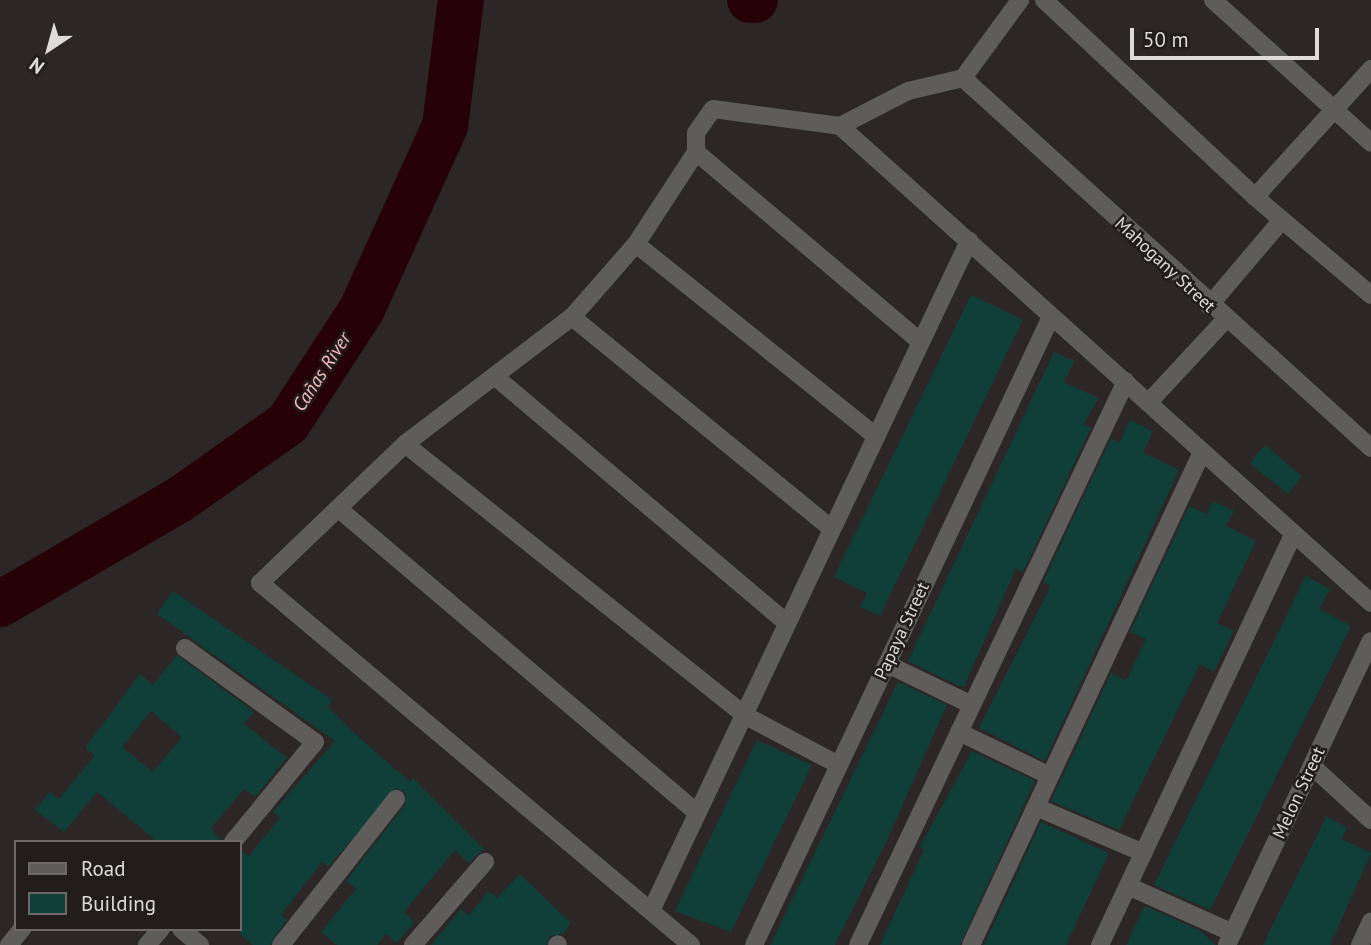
<!DOCTYPE html>
<meta charset="utf-8">
<style>
body{margin:0}
#map{position:relative;width:1371px;height:945px;overflow:hidden;background:#2c2626;font-family:"PT Sans",sans-serif}
div>[style]{position:absolute}
[style*='--x']{left:calc(var(--x)*1px);top:calc(var(--y)*1px);width:calc(var(--w)*1px);rotate:calc(var(--a)*1deg)}
.river>*{height:46px;margin:-23px;padding:0 23px;transform-origin:23px;border-radius:23px;background:#260206}
.building>*{inset:0;background:#103f3a}
.street>*{height:18px;margin:-9px;padding:0 9px;transform-origin:9px;border-radius:9px;background:#5f5c5c}
span{translate:-50% -50%;white-space:nowrap;text-align:center;line-height:1.15;-webkit-text-stroke:5px #221c1c;paint-order:stroke}
.street-label{font-size:18px;color:#dfdbdb}
.water-label{font-size:19px;color:#fababb;font-style:italic}
.legend{position:absolute;left:14px;top:840px;width:228px;height:91px;box-sizing:border-box;background:#221c1c;border:2px solid #6e6868;margin:0;padding:9px 12px;list-style:none;font-size:21px;color:#dfdbdb}
.legend li{display:flex;align-items:center;gap:14px;height:35px}
.legend b{width:35px;border:2px solid #6e6868}
.north{position:absolute;left:14px;top:14px;width:70px;height:70px;-webkit-text-stroke:5px #221c1c;paint-order:stroke;rotate:216deg;font-size:19px;font-weight:700;line-height:28px;text-align:center;color:#dfdbdb}
.north::after{content:'';display:block;margin:auto;width:24px;height:32px;background:#dfdbdb;clip-path:polygon(50% 0,100% 100%,50% 72%,0 100%)}
.scale{position:absolute;left:1130px;top:28px;width:189px;height:32px;box-sizing:border-box;border:4px solid #dfdbdb;border-top:0;padding-left:9px;font-size:21px;line-height:24px;white-space:nowrap;color:#dfdbdb;-webkit-text-stroke:5px #221c1c;paint-order:stroke}
</style>
<div id="map">
<div class="river">
<div style="--x:750;--y:0;--w:5;--a:0"></div>
<div style="--x:0;--y:604;--w:207;--a:-30.2"></div>
<div style="--x:179;--y:500;--w:133;--a:-35.2"></div>
<div style="--x:288;--y:423;--w:136;--a:-57"></div>
<div style="--x:362;--y:309;--w:201;--a:-65.6"></div>
<div style="--x:445;--y:126;--w:127;--a:-82.8"></div>
</div>
<div class="building">
<div style="clip-path:polygon(971px 295px,1023px 320px,880px 616px,860px 607px,867px 593px,834px 577px)"></div>
<div style="clip-path:polygon(1054px 352px,1074px 361px,1064px 382px,1098px 398px,1084px 424px,1091px 428px,1023px 572px,1016px 568px,964px 687px,957px 685px,908px 661px)"></div>
<div style="clip-path:polygon(1130px 420px,1153px 431px,1143px 453px,1179px 470px,1045px 761px,979px 728px,1051px 586px,1043px 582px,1111px 438px,1119px 443px)"></div>
<div style="clip-path:polygon(1265px 445px,1302px 476px,1288px 494px,1250px 463px)"></div>
<div style="clip-path:polygon(1213px 501px,1234px 511px,1226px 526px,1256px 541px,1217px 623px,1234px 631px,1214px 672px,1200px 664px,1119px 830px,1051px 801px,1111px 673px,1126px 681px,1146px 639px,1130px 632px,1189px 506px,1207px 514px)"></div>
<div style="clip-path:polygon(1306px 576px,1330px 589px,1319px 609px,1351px 626px,1210px 910px,1154px 885px)"></div>
<div style="clip-path:polygon(173px 591px,332px 700px,328px 707px,353px 732px,410px 782px,413px 778px,484px 849px,469px 863px,455px 850px,404px 912px,414px 922px,397px 943px,386px 934px,377px 945px,337px 945px,321px 932px,356px 889px,346px 881px,405px 805px,406px 794px,397px 788px,328px 867px,322px 862px,281px 915px,287px 919px,270px 945px,253px 945px,240px 934px,240px 851px,249px 856px,280px 818px,273px 812px,335px 741px,157px 614px)"></div>
<div style="clip-path:polygon(evenodd,177px 655px,254px 712px,244px 724px,287px 758px,255px 797px,244px 789px,211px 828px,222px 842px,158px 842px,97px 792px,64px 832px,35px 810px,50px 792px,59px 799px,95px 755px,85px 748px,140px 674px,153px 685px,177px 655px,151px 711px,182px 737px,153px 772px,122px 747px,151px 711px)"></div>
<div style="clip-path:polygon(898px 682px,947px 705px,888px 838px,835px 945px,770px 945px)"></div>
<div style="clip-path:polygon(757px 740px,812px 765px,731px 932px,675px 911px)"></div>
<div style="clip-path:polygon(972px 751px,1035px 781px,960px 945px,880px 945px,924px 850px,920px 847px)"></div>
<div style="clip-path:polygon(1326px 817px,1347px 827px,1342px 839px,1371px 853px,1330px 945px,1263px 945px)"></div>
<div style="clip-path:polygon(1041px 822px,1109px 853px,1066px 945px,984px 945px)"></div>
<div style="clip-path:polygon(520px 874px,571px 923px,563px 934px,550px 936px,546px 945px,431px 945px,461px 909px,469px 916px,488px 891px,497px 898px)"></div>
<div style="clip-path:polygon(1145px 906px,1199px 930px,1216px 945px,1126px 945px)"></div>
</div>
<div class="street">
<div style="--x:1044;--y:0;--w:289;--a:43"></div>
<div style="--x:1255;--y:197;--w:152;--a:40.2"></div>
<div style="--x:1213;--y:0;--w:213;--a:42.1"></div>
<div style="--x:963;--y:78;--w:551;--a:42.2"></div>
<div style="--x:840;--y:126;--w:76;--a:-27.2"></div>
<div style="--x:908;--y:91;--w:57;--a:-13.3"></div>
<div style="--x:963;--y:78;--w:97;--a:-53.8"></div>
<div style="--x:696;--y:152;--w:294;--a:40.2"></div>
<div style="--x:1255;--y:197;--w:173;--a:-47.8"></div>
<div style="--x:636;--y:244;--w:307;--a:38.7"></div>
<div style="--x:1209;--y:306;--w:113;--a:-49.7"></div>
<div style="--x:572;--y:317;--w:335;--a:39.2"></div>
<div style="--x:498;--y:379;--w:378;--a:40.2"></div>
<div style="--x:1148;--y:403;--w:113;--a:-47.1"></div>
<div style="--x:405;--y:444;--w:434;--a:38.6"></div>
<div style="--x:744;--y:715;--w:107;--a:27.8"></div>
<div style="--x:340;--y:510;--w:468;--a:40.3"></div>
<div style="--x:185;--y:648;--w:160;--a:35.9"></div>
<div style="--x:315;--y:742;--w:129;--a:129.4"></div>
<div style="--x:887;--y:664;--w:94;--a:25.8"></div>
<div style="--x:959;--y:732;--w:101;--a:25.8"></div>
<div style="--x:1312;--y:766;--w:80;--a:42.5"></div>
<div style="--x:1036;--y:807;--w:117;--a:23.1"></div>
<div style="--x:1128;--y:886;--w:115;--a:24.1"></div>
<div style="--x:651;--y:911;--w:742;--a:-64.61"></div>
<div style="--x:181;--y:929;--w:25;--a:40"></div>
<div style="--x:9;--y:945;--w:21;--a:-51"></div>
<div style="--x:147;--y:945;--w:21;--a:-49"></div>
<div style="--x:281;--y:945;--w:186;--a:-51.8"></div>
<div style="--x:413;--y:945;--w:110;--a:-49.1"></div>
<div style="--x:557;--y:945;--w:1;--a:-45"></div>
<div style="--x:691;--y:945;--w:563;--a:-139.97"></div>
<div style="--x:260;--y:583;--w:201;--a:-43.8"></div>
<div style="--x:405;--y:444;--w:210;--a:-37.3"></div>
<div style="--x:572;--y:317;--w:97;--a:-48.8"></div>
<div style="--x:636;--y:244;--w:110;--a:-56.9"></div>
<div style="--x:696;--y:152;--w:19;--a:-90"></div>
<div style="--x:696;--y:133;--w:29;--a:-55"></div>
<div style="--x:713;--y:109;--w:128;--a:7.6"></div>
<div style="--x:840;--y:126;--w:714;--a:41.93"></div>
<div style="--x:754;--y:945;--w:695;--a:-64.69"></div>
<div style="--x:858;--y:945;--w:624;--a:-64.58"></div>
<div style="--x:971;--y:945;--w:544;--a:-64.89"></div>
<div style="--x:1100;--y:945;--w:454;--a:-64.8"></div>
<div style="--x:1227;--y:945;--w:336;--a:-64.7"></div>
<div style="--x:1360;--y:945;--w:26;--a:-65"></div>
</div>
<div class="street-label">
<span style="left:1165px;top:265px;rotate:43deg">Mahogany Street</span>
<span style="left:902px;top:631px;rotate:-65deg">Papaya Street</span>
<span style="left:1299px;top:793px;rotate:-65deg">Melon Street</span>
</div>
<div class="water-label">
<span style="left:322px;top:372px;rotate:-57deg">Cañas River</span>
</div>
<ul class="legend">
<li><b style="height:9px;background:#5f5c5c"></b>Road</li>
<li><b style="height:19px;background:#103f3a"></b>Building</li>
</ul>
<div class="north">N</div>
<div class="scale">50 m</div>
</div>
